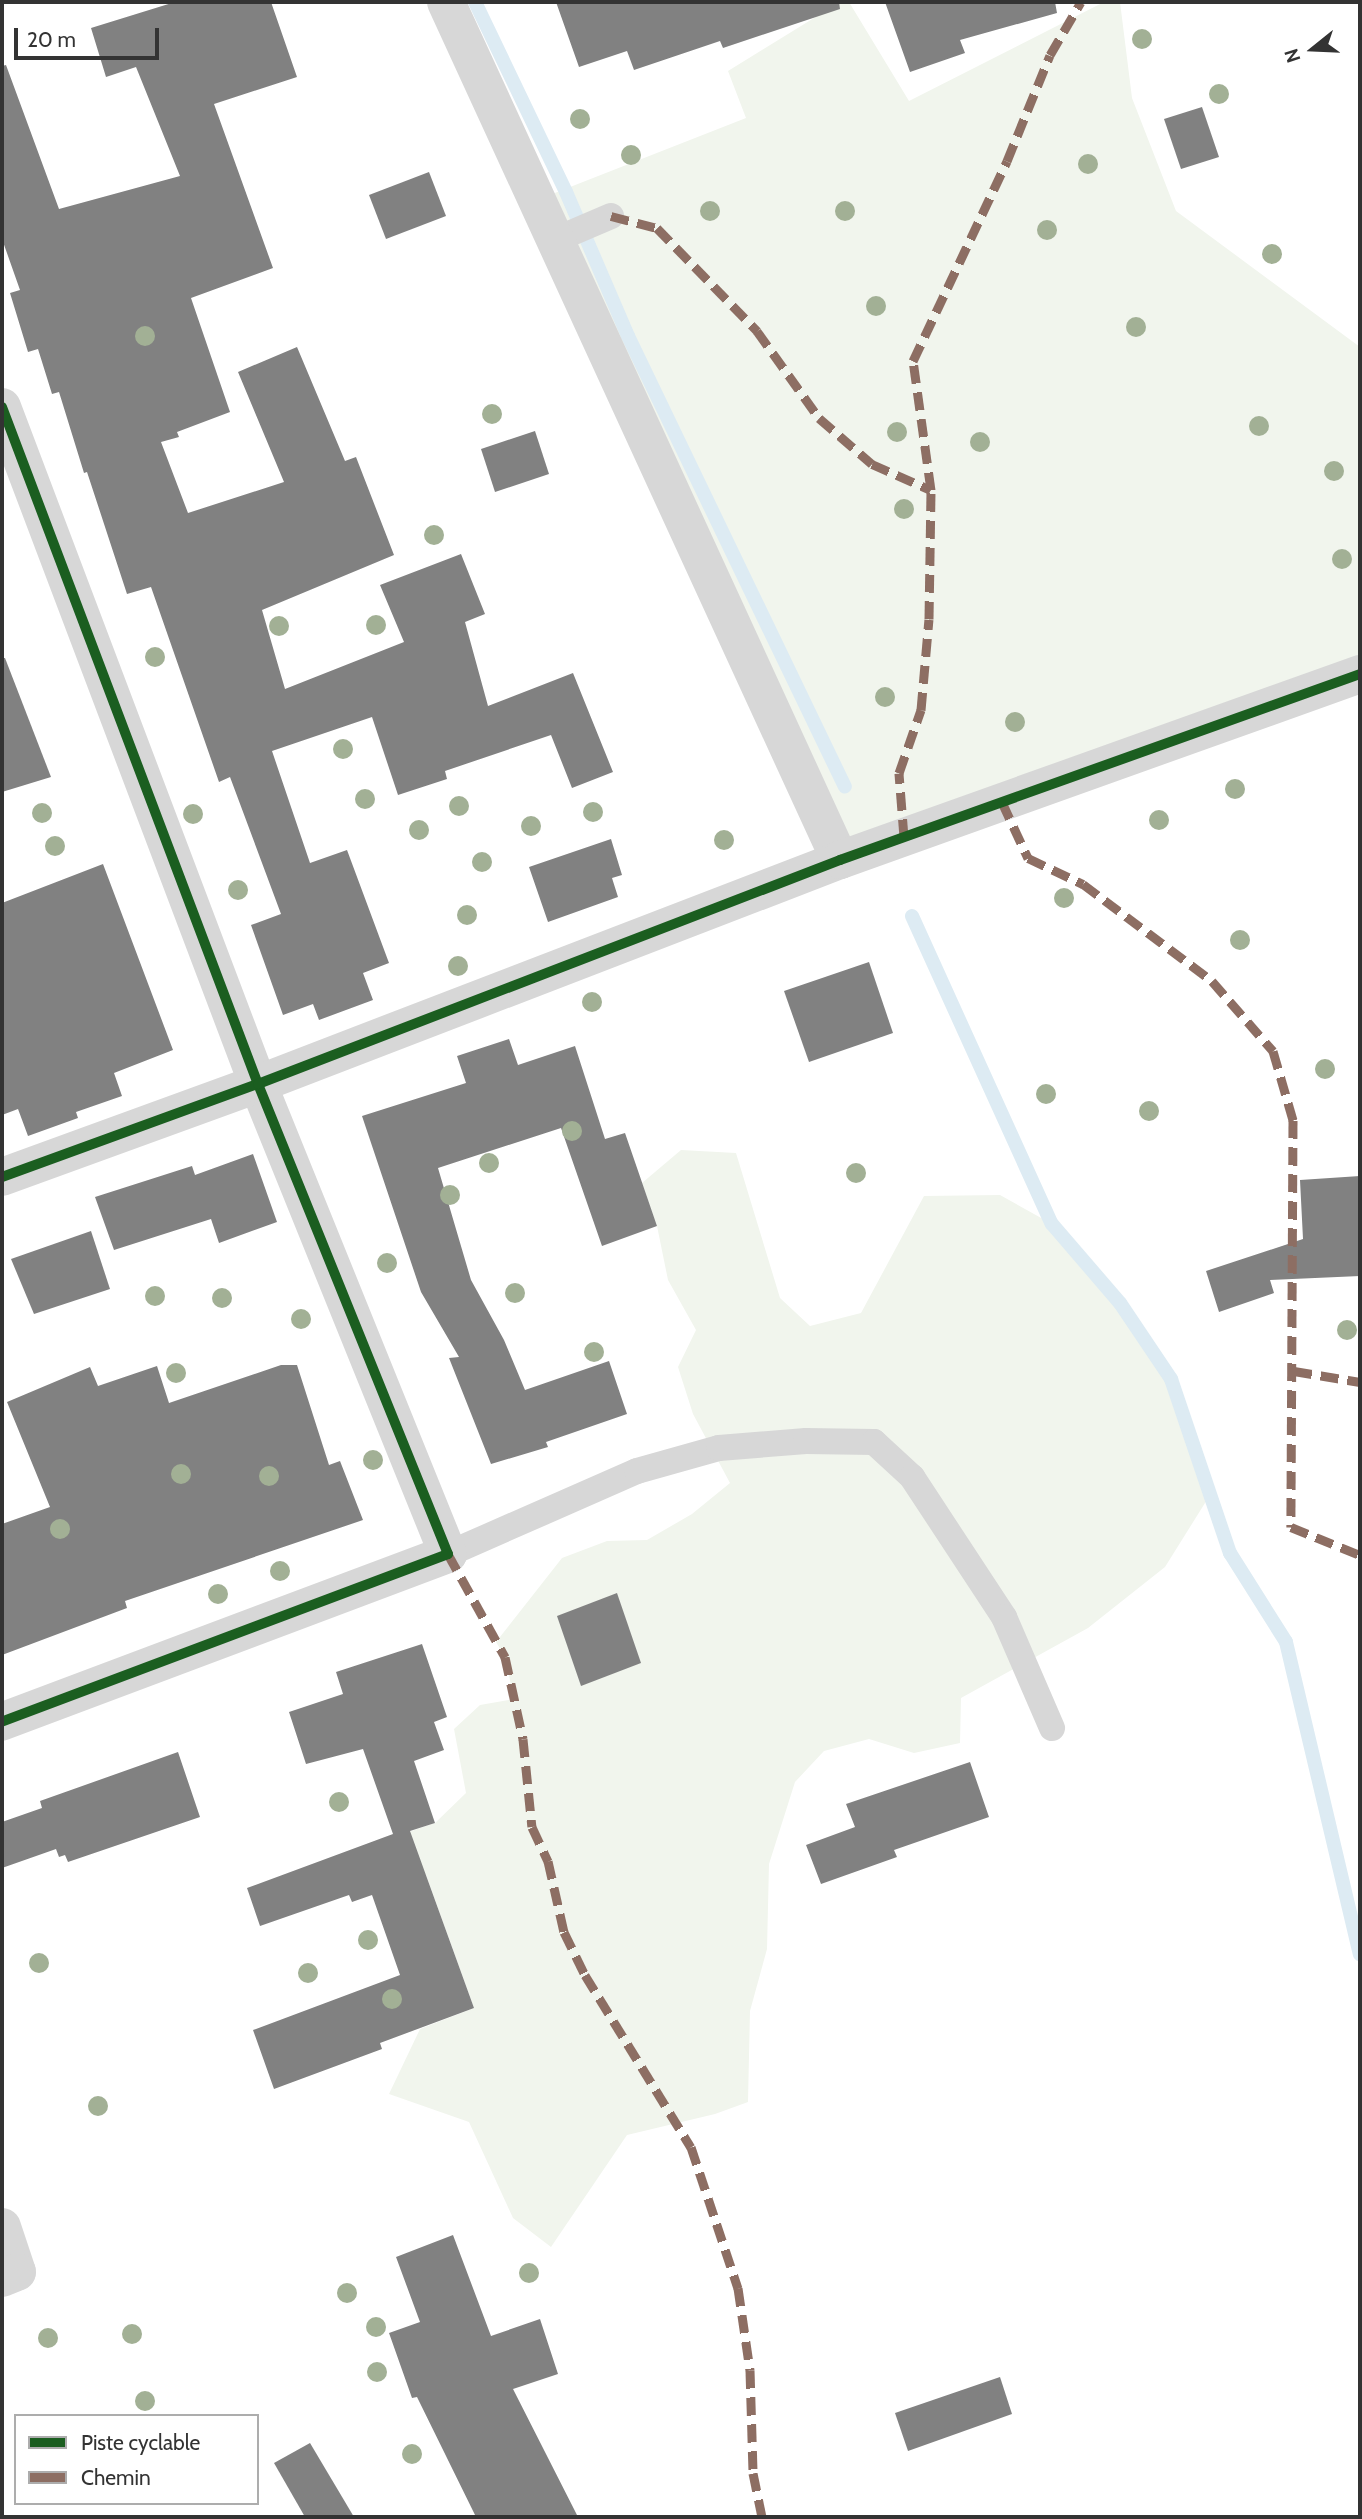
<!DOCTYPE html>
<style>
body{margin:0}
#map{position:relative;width:1362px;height:2519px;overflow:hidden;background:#fff;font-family:Cabin,sans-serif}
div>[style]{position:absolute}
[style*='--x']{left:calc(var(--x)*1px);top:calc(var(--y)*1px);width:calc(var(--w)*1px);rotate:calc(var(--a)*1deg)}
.green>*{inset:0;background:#f1f5ed}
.stream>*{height:14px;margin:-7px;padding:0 7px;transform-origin:7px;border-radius:7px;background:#ddebf3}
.building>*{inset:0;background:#818181}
.service>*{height:26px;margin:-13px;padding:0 13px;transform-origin:13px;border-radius:13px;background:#d7d7d7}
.minor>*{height:38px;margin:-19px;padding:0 19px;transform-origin:19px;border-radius:19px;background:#d7d7d7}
.quiet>*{height:9px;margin-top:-4.5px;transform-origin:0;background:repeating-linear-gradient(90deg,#8d6e63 0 18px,transparent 0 27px)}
.cycleway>*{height:10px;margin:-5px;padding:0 5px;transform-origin:5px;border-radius:5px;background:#1b5e20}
.trees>*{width:20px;height:20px;margin:-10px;border-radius:50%;background:#a2b095}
span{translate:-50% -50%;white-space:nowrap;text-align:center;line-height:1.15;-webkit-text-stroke:7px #fff;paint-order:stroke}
.frame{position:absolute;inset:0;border:4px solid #333;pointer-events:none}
.legend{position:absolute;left:14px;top:2414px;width:245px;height:91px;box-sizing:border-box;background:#fff;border:2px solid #adadad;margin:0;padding:9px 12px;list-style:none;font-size:21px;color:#333}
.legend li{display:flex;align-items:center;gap:14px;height:35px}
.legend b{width:35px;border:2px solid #adadad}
.north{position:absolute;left:1278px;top:14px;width:70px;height:70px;-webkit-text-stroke:5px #fff;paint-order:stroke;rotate:252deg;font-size:19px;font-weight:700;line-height:28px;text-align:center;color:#333}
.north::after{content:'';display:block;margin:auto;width:24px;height:32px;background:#333;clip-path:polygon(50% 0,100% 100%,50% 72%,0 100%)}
.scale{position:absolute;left:14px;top:28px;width:145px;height:32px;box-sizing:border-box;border:4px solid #333;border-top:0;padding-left:9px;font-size:21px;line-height:24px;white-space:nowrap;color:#333;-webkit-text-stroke:5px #fff;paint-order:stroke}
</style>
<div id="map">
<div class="green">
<div style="clip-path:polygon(840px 2px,849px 2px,909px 101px,1104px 2px,1120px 2px,1132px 98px,1176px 211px,1360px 347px,1360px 674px,840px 860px,537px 200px,746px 118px,728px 71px)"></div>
<div style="clip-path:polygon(681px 1150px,736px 1153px,780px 1298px,810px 1326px,861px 1313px,924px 1196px,1000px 1195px,1052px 1224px,1120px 1303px,1171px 1379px,1210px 1495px,1165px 1567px,1088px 1628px,961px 1698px,960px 1743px,914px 1753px,869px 1739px,824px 1751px,795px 1782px,769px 1864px,767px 1949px,750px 2011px,748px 2102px,715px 2114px,627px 2135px,551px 2247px,513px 2218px,469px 2122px,389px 2094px,420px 2029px,474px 2008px,426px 1875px,394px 1837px,435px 1823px,466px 1793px,454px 1729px,480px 1705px,514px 1699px,505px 1657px,496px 1642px,562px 1558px,607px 1541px,647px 1540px,692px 1514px,730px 1483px,693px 1414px,678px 1367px,696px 1330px,668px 1280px,657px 1226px,642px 1183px)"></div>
</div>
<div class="stream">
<div style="--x:475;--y:2;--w:211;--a:64.4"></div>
<div style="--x:566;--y:192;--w:157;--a:66.7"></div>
<div style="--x:628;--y:336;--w:500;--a:64.3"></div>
<div style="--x:912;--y:916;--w:338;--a:65.6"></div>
<div style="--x:1052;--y:1224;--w:104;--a:49.3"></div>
<div style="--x:1120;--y:1303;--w:92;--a:56.1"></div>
<div style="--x:1171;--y:1379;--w:184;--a:71.3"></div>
<div style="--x:1230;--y:1553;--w:105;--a:57.8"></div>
<div style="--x:1286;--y:1642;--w:321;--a:76.7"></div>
</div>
<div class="building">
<div style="clip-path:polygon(175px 2px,271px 2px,297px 77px,214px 104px,273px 268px,191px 298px,230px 412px,177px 432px,179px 437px,161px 442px,188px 513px,284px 482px,238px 372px,297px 347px,345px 461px,356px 457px,394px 555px,262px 610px,285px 689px,404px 642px,380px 585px,461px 554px,485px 614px,465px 622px,488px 706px,573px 673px,613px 772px,572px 788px,551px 735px,445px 771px,447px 779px,398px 795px,372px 717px,272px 751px,310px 863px,347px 850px,389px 963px,363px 973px,373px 1000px,319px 1020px,313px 1004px,283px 1015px,251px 925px,281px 914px,230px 777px,219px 782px,151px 587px,127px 594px,87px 472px,84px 473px,59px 392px,52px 394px,38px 349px,28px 352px,10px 293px,20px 290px,2px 239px,2px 66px,6px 65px,59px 209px,180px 176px,136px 67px,106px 77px,91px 28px)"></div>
<div style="clip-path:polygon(556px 2px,839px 2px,840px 9px,723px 48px,720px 41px,634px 70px,627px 51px,579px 67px)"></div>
<div style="clip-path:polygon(885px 2px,1055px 2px,1057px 13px,960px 40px,965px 53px,910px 72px)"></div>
<div style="clip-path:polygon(1202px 107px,1219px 157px,1181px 169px,1164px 119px)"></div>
<div style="clip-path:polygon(429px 172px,446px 216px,386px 239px,369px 195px)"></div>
<div style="clip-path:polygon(535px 431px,549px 474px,495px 492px,481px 449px)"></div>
<div style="clip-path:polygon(2px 658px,5px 658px,51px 777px,2px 792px)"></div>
<div style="clip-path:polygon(611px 839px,622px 875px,612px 878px,618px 897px,548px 922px,529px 867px)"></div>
<div style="clip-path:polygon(103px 864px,173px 1050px,114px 1073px,122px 1096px,76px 1112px,78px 1118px,28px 1136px,18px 1109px,2px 1115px,2px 903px)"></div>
<div style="clip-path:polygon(869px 962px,893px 1033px,809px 1062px,784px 991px)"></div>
<div style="clip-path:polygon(509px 1039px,518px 1065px,575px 1046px,605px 1139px,625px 1133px,657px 1226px,602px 1246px,561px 1128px,438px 1168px,471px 1280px,504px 1340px,525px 1390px,609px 1361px,627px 1414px,546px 1442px,548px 1447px,491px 1464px,449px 1358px,459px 1357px,421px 1292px,362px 1116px,466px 1083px,457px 1056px)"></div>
<div style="clip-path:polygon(253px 1154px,277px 1222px,219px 1243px,211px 1219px,114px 1250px,95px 1197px,192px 1166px,195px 1175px)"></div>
<div style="clip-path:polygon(1360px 1176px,1360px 1276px,1270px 1280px,1274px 1293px,1219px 1312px,1206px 1271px,1303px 1239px,1300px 1180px)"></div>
<div style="clip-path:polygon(91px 1231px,110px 1289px,34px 1314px,11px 1259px)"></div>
<div style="clip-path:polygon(281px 1365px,297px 1365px,329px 1465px,340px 1461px,363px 1520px,125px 1601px,127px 1608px,2px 1655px,2px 1524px,50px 1507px,7px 1402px,90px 1367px,98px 1386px,157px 1366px,169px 1403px)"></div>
<div style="clip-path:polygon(617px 1593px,641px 1663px,581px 1686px,557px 1616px)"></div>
<div style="clip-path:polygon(422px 1644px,447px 1717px,434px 1722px,444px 1750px,414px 1761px,435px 1823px,410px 1831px,474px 2008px,380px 2043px,382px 2049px,274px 2089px,253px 2030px,400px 1975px,372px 1895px,352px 1902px,349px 1895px,260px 1926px,247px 1888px,393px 1834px,363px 1749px,306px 1764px,289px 1712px,343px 1694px,336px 1672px)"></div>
<div style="clip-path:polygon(178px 1752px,200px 1817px,68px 1862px,65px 1855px,59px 1857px,56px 1849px,2px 1868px,2px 1822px,42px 1808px,40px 1801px)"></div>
<div style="clip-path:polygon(970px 1762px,989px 1817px,894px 1850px,897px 1857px,821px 1884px,806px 1845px,855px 1827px,846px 1804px)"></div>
<div style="clip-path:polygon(453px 2235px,491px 2336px,540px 2319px,558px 2374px,513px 2389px,578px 2517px,476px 2517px,417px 2397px,412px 2398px,389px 2333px,420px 2322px,396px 2257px)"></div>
<div style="clip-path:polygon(1000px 2377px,1012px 2414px,908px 2451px,895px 2413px)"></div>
<div style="clip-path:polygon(310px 2443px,354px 2517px,305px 2517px,274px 2463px)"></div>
</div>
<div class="service">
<div style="--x:555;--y:240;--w:61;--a:-23.2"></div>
<div style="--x:448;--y:1554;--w:206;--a:-23.7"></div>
<div style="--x:637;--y:1471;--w:85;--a:-15.7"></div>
<div style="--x:719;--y:1448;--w:87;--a:-4.6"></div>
<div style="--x:806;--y:1441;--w:68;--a:0.8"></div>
<div style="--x:874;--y:1442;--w:52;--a:42.6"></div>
<div style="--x:912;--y:1477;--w:168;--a:56.7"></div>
<div style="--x:1004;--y:1617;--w:121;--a:66.6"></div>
</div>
<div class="minor">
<div style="--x:446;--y:2;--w:944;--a:65.34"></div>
<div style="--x:2;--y:407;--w:724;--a:69.29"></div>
<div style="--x:258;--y:1084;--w:507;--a:67.99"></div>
<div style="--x:448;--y:1554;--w:477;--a:159.4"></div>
<div style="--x:2;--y:1177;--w:272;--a:-20"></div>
<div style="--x:258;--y:1084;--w:624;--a:-21.05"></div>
<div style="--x:840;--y:860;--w:552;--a:-19.68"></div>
<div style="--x:2;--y:2227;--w:47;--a:71.6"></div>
<div style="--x:17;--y:2272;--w:16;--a:158"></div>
</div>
<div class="quiet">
<div style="--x:611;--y:216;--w:48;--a:14.6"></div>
<div style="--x:657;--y:228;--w:144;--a:45.8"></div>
<div style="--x:757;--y:331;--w:107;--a:54.5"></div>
<div style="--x:819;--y:418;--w:70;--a:41"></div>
<div style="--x:872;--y:464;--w:64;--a:23.8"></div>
<div style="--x:1002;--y:802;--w:62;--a:65.1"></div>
<div style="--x:1028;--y:858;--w:61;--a:25.3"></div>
<div style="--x:1083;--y:884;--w:161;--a:36.9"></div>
<div style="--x:1212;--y:981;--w:93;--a:48.9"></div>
<div style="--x:1273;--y:1051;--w:72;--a:73.8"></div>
<div style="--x:1293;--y:1120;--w:407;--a:90.3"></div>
<div style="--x:1291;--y:1527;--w:74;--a:22.1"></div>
<div style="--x:904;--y:837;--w:64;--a:-94.5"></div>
<div style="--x:899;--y:773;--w:67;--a:-70.8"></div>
<div style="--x:921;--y:710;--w:91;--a:-85"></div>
<div style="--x:929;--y:619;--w:129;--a:-89.1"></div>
<div style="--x:931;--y:490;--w:130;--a:-97.9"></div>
<div style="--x:913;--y:361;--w:221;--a:-64.8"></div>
<div style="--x:1007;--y:161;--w:114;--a:-67.9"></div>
<div style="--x:1050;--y:55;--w:61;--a:-59.7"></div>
<div style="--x:1294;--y:1371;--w:67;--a:9.5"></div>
<div style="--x:448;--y:1554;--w:118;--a:61"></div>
<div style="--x:505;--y:1657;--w:84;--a:77.6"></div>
<div style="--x:523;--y:1739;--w:88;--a:84.2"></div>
<div style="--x:532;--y:1827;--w:38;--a:65"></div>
<div style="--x:548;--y:1861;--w:73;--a:77.3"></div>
<div style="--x:564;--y:1932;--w:48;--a:64"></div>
<div style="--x:585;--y:1975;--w:202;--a:58.4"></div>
<div style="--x:691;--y:2147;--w:149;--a:71.6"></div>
<div style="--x:738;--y:2288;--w:83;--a:81.7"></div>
<div style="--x:750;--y:2370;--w:103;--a:88.3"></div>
<div style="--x:753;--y:2473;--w:45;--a:78.4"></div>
</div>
<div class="cycleway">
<div style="--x:2;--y:407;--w:724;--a:69.29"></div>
<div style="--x:258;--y:1084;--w:507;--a:67.99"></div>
<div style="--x:448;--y:1554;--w:477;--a:159.4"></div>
<div style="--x:2;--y:1177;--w:272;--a:-20"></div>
<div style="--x:258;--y:1084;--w:624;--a:-21.05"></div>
<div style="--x:840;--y:860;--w:552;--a:-19.68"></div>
</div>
<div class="trees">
<div style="left:1142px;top:39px"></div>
<div style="left:1219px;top:94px"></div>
<div style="left:580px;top:119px"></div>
<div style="left:631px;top:155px"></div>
<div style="left:1088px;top:164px"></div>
<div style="left:710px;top:211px"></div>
<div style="left:845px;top:211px"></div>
<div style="left:1047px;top:230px"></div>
<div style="left:1272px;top:254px"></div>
<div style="left:876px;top:306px"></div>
<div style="left:1136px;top:327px"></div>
<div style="left:145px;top:336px"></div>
<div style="left:492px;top:414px"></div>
<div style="left:1259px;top:426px"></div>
<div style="left:897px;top:432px"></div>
<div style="left:980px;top:442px"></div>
<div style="left:1334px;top:471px"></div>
<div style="left:904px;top:509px"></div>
<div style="left:434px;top:535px"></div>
<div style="left:1342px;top:559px"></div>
<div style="left:376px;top:625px"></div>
<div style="left:279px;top:626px"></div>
<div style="left:155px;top:657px"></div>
<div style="left:885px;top:697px"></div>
<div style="left:1015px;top:722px"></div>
<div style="left:343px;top:749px"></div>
<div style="left:1235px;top:789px"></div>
<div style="left:365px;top:799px"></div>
<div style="left:459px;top:806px"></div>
<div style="left:593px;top:812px"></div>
<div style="left:42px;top:813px"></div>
<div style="left:193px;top:814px"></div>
<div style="left:1159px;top:820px"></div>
<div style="left:531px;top:826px"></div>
<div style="left:419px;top:830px"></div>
<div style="left:724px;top:840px"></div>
<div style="left:55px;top:846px"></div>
<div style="left:482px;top:862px"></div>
<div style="left:238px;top:890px"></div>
<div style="left:1064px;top:898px"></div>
<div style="left:467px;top:915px"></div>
<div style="left:1240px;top:940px"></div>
<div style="left:458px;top:966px"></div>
<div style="left:592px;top:1002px"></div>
<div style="left:1325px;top:1069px"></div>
<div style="left:1046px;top:1094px"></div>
<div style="left:1149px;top:1111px"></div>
<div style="left:572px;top:1131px"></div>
<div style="left:489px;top:1163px"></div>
<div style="left:856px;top:1173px"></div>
<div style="left:450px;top:1195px"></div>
<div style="left:387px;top:1263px"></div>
<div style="left:515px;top:1293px"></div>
<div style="left:155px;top:1296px"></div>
<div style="left:222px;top:1298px"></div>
<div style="left:301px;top:1319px"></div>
<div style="left:1347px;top:1330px"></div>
<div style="left:594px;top:1352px"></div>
<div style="left:176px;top:1373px"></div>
<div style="left:373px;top:1460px"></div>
<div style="left:181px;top:1474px"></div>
<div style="left:269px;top:1476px"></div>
<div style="left:60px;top:1529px"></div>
<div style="left:280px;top:1571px"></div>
<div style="left:218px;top:1594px"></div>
<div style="left:339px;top:1802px"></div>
<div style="left:368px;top:1940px"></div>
<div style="left:39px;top:1963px"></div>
<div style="left:308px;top:1973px"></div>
<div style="left:392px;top:1999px"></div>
<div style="left:98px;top:2106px"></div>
<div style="left:529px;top:2273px"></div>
<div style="left:347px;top:2293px"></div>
<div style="left:376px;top:2327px"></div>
<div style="left:132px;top:2334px"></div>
<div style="left:48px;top:2338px"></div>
<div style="left:377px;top:2372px"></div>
<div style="left:145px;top:2401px"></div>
<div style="left:412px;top:2454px"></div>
</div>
<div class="frame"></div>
<ul class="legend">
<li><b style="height:9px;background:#1b5e20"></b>Piste cyclable</li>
<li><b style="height:9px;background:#8d6e63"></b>Chemin</li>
</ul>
<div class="north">N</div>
<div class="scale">20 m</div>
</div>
